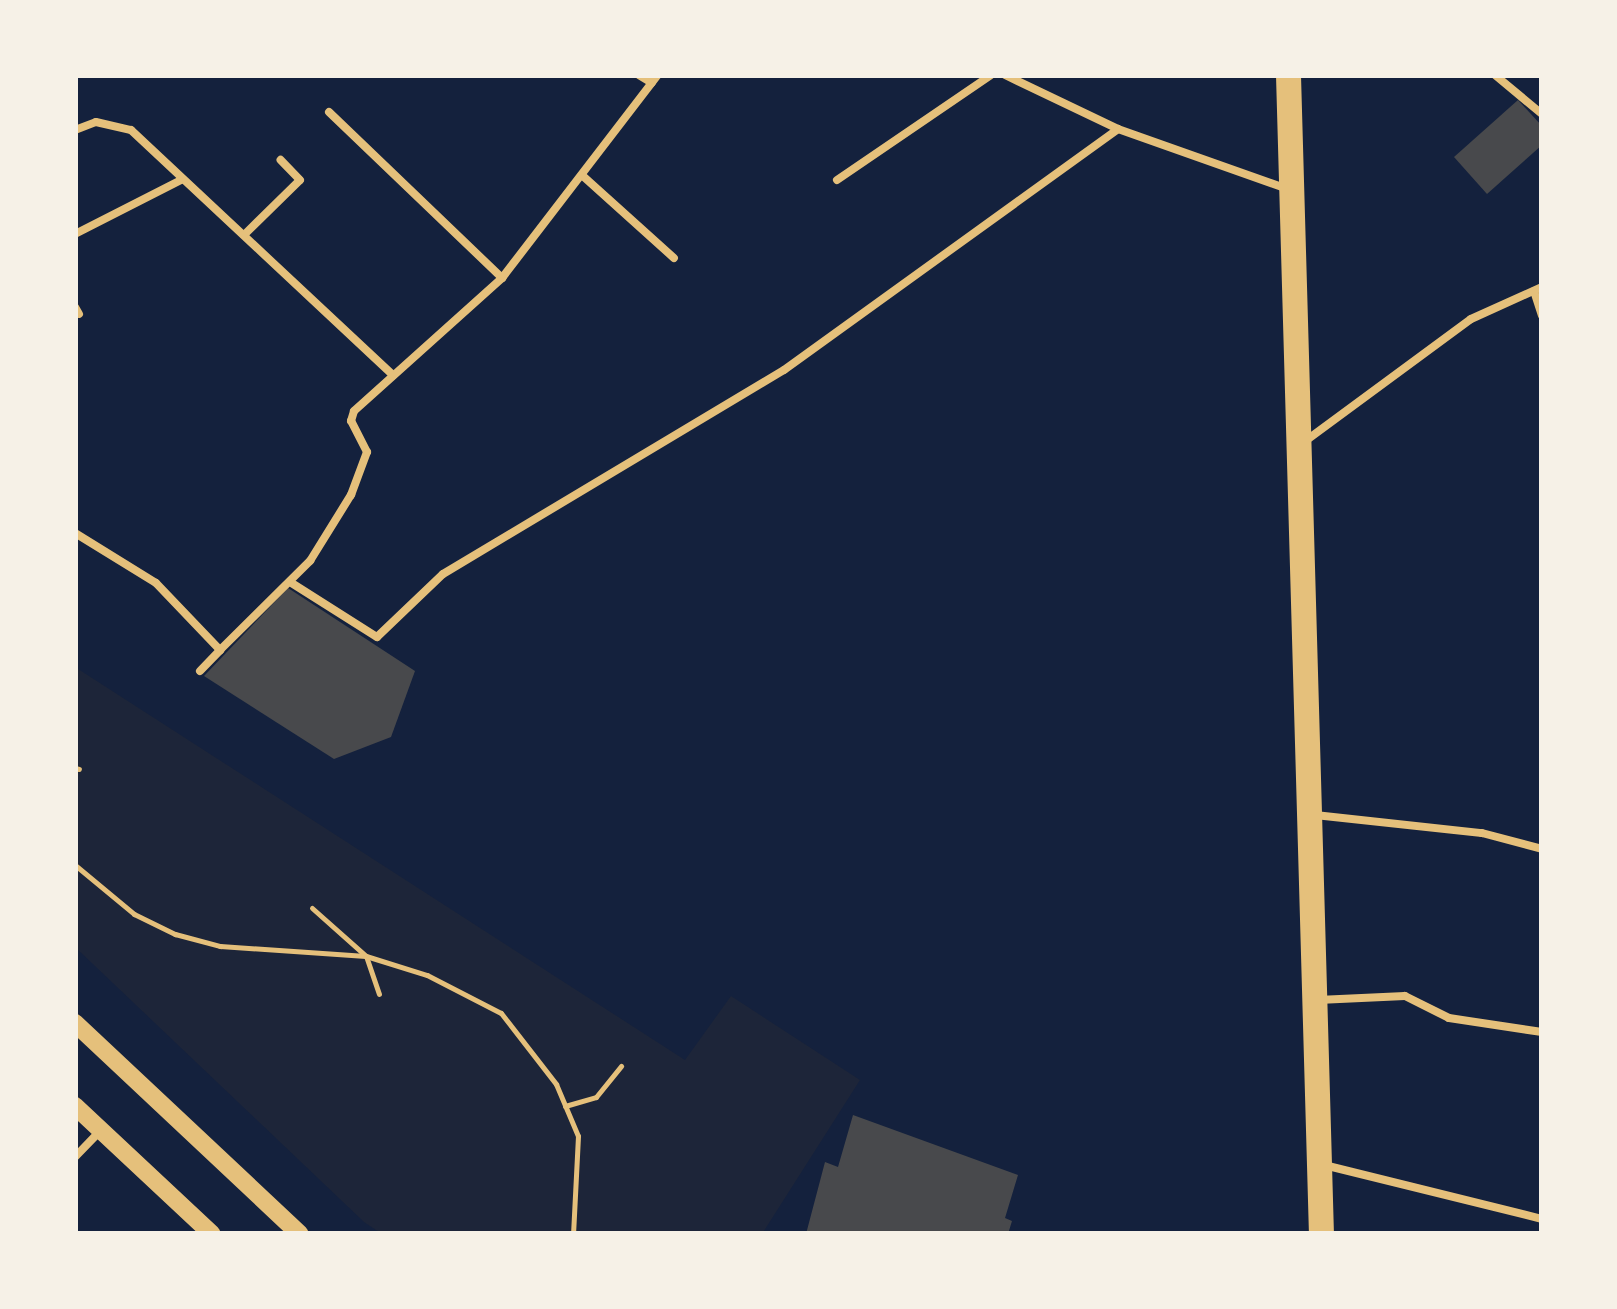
<!DOCTYPE html>
<style>
body{margin:0}
#map{position:relative;width:1617px;height:1309px;overflow:hidden;background:#14213d;font-family:Barlow,sans-serif}
div>[style]{position:absolute}
[style*='--x']{left:calc(var(--x)*1px);top:calc(var(--y)*1px);width:calc(var(--w)*1px);rotate:calc(var(--a)*1deg)}
.green>*{inset:0;background:#1d2539}
.building>*{inset:0;background:#48494c}
.path>*{height:5px;margin:-2.5px;padding:0 2.5px;transform-origin:2.5px;border-radius:2.5px;background:#e5c07b}
.service>*{height:8px;margin:-4px;padding:0 4px;transform-origin:4px;border-radius:4px;background:#e5c07b}
.tertiary>*{height:18px;margin:-9px;padding:0 9px;transform-origin:9px;border-radius:9px;background:#e5c07b}
.primary>*{height:25px;margin:-12.5px;padding:0 12.5px;transform-origin:12.5px;border-radius:12.5px;background:#e5c07b}
span{translate:-50% -50%;white-space:nowrap;text-align:center;line-height:1.15;-webkit-text-stroke:8px #f6f1e7;paint-order:stroke}
.frame{position:absolute;inset:0;border:78px solid #f6f1e7;pointer-events:none}
</style>
<div id="map">
<div class="green">
<div style="clip-path:polygon(75px 667px,685px 1060px,731px 996px,860px 1080px,762px 1234px,382px 1234px,364px 1222px,75px 947px)"></div>
</div>
<div class="building">
<div style="clip-path:polygon(1518px 100px,1542px 126px,1542px 145px,1487px 194px,1454px 157px)"></div>
<div style="clip-path:polygon(288px 588px,415px 671px,391px 737px,334px 759px,204px 676px)"></div>
<div style="clip-path:polygon(853px 1115px,1018px 1175px,1005px 1218px,1012px 1221px,1008px 1234px,806px 1234px,825px 1162px,838px 1167px)"></div>
</div>
<div class="path">
<div style="--x:75;--y:768;--w:4;--a:14"></div>
<div style="--x:75;--y:865;--w:77;--a:39.7"></div>
<div style="--x:134;--y:914;--w:46;--a:26"></div>
<div style="--x:175;--y:934;--w:47;--a:14.9"></div>
<div style="--x:220;--y:946;--w:146;--a:3.9"></div>
<div style="--x:366;--y:956;--w:64;--a:17.3"></div>
<div style="--x:427;--y:975;--w:83;--a:27.2"></div>
<div style="--x:501;--y:1013;--w:90;--a:52.2"></div>
<div style="--x:556;--y:1084;--w:56;--a:67.1"></div>
<div style="--x:578;--y:1136;--w:98;--a:92.9"></div>
<div style="--x:312;--y:908;--w:72;--a:41.6"></div>
<div style="--x:366;--y:956;--w:40;--a:71.1"></div>
<div style="--x:565;--y:1106;--w:32;--a:-16"></div>
<div style="--x:596;--y:1097;--w:40;--a:-51"></div>
</div>
<div class="service">
<div style="--x:639;--y:75;--w:15;--a:32"></div>
<div style="--x:1005;--y:75;--w:125;--a:25.5"></div>
<div style="--x:1118;--y:129;--w:177;--a:19.5"></div>
<div style="--x:1495;--y:75;--w:61;--a:39.7"></div>
<div style="--x:329;--y:112;--w:240;--a:43.8"></div>
<div style="--x:75;--y:130;--w:22;--a:-21"></div>
<div style="--x:96;--y:122;--w:36;--a:13"></div>
<div style="--x:131;--y:130;--w:359;--a:43.1"></div>
<div style="--x:584;--y:177;--w:121;--a:42"></div>
<div style="--x:837;--y:180;--w:186;--a:-34.3"></div>
<div style="--x:75;--y:234;--w:119;--a:-27"></div>
<div style="--x:244;--y:235;--w:78;--a:-44.5"></div>
<div style="--x:300;--y:180;--w:28;--a:-134"></div>
<div style="--x:1534;--y:291;--w:26;--a:72"></div>
<div style="--x:75;--y:307;--w:8;--a:60"></div>
<div style="--x:1304;--y:442;--w:207;--a:-36.4"></div>
<div style="--x:1471;--y:319;--w:78;--a:-24.3"></div>
<div style="--x:75;--y:533;--w:95;--a:31.7"></div>
<div style="--x:156;--y:583;--w:93;--a:46.3"></div>
<div style="--x:220;--y:650;--w:127;--a:-44.7"></div>
<div style="--x:310;--y:561;--w:78;--a:-58.2"></div>
<div style="--x:351;--y:495;--w:46;--a:-69.6"></div>
<div style="--x:367;--y:452;--w:35;--a:-117"></div>
<div style="--x:351;--y:421;--w:10;--a:-73"></div>
<div style="--x:354;--y:411;--w:199;--a:-41.9"></div>
<div style="--x:502;--y:278;--w:256;--a:-52.5"></div>
<div style="--x:290;--y:582;--w:103;--a:32.3"></div>
<div style="--x:377;--y:637;--w:91;--a:-43.7"></div>
<div style="--x:443;--y:574;--w:397;--a:-30.9"></div>
<div style="--x:784;--y:370;--w:412;--a:-35.8"></div>
<div style="--x:200;--y:671;--w:29;--a:-46"></div>
<div style="--x:1315;--y:815;--w:168;--a:6.2"></div>
<div style="--x:1482;--y:833;--w:62;--a:14.9"></div>
<div style="--x:1318;--y:1000;--w:87;--a:-2.6"></div>
<div style="--x:1405;--y:996;--w:49;--a:26.6"></div>
<div style="--x:1449;--y:1018;--w:94;--a:8.6"></div>
<div style="--x:75;--y:1157;--w:37;--a:-46"></div>
<div style="--x:1324;--y:1165;--w:225;--a:13.9"></div>
</div>
<div class="tertiary">
<div style="--x:75;--y:1023;--w:308;--a:43.2"></div>
<div style="--x:75;--y:1106;--w:187;--a:43.1"></div>
</div>
<div class="primary">
<div style="--x:1288;--y:75;--w:1159;--a:88.37"></div>
</div>
<div class="frame"></div>
</div>
